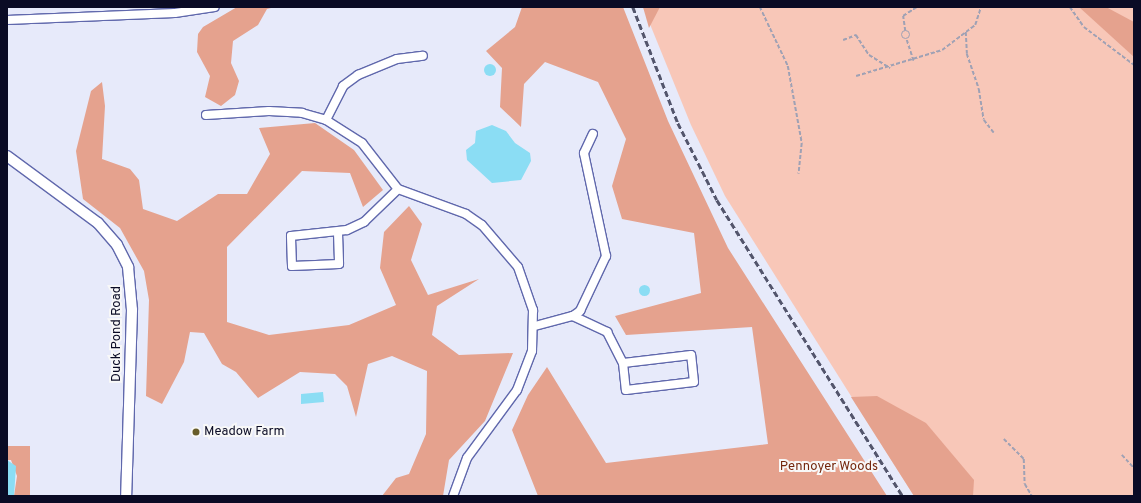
<!DOCTYPE html>
<style>
body{margin:0}
#map{position:relative;width:1141px;height:503px;overflow:hidden;background:#e7eafa;font-family:Overpass,sans-serif}
div>[style]{position:absolute}
[style*='--x']{left:calc(var(--x)*1px);top:calc(var(--y)*1px);width:calc(var(--w)*1px);rotate:calc(var(--a)*1deg)}
.green>*{inset:0;background:#f8c7b8}
.forest>*{inset:0;background:#e5a28e}
.water>*{inset:0;background:#8bddf4}
.round{border-radius:50%}
.path>*{height:1.5px;margin-top:-0.75px;transform-origin:0;background:repeating-linear-gradient(90deg,#9fa1b4 0 4px,transparent 0 6px)}
.path>.ring{margin:-0.75px;padding:0;box-sizing:content-box;background:none;border:1.5px solid #9fa1b4;border-radius:50%}
.roads{filter:drop-shadow(1px 0 #6068ac) drop-shadow(-1px 0 #6068ac) drop-shadow(0 1px #6068ac) drop-shadow(0 -1px #6068ac)}
.minor>*{height:8px;margin:-4px;padding:0 4px;transform-origin:4px;border-radius:4px;background:#fff}
.tertiary>*{height:10px;margin:-5px;padding:0 5px;transform-origin:5px;border-radius:5px;background:#fff}
.rail>*{height:2.5px;margin-top:-1.25px;transform-origin:0;background:repeating-linear-gradient(90deg,#53556c 0 6px,transparent 0 9px)}
.dots>*{width:11px;height:11px;translate:-50% -50%;box-sizing:border-box;border:2px solid #f8f8f8;border-radius:50%}
span{translate:-50% -50%;white-space:nowrap;text-align:center;line-height:1.15;-webkit-text-stroke:4px #f8f8f8;paint-order:stroke}
.street-label{font-size:13px;color:#0a0b25}
.poi-label{font-size:13px;color:#0a0b25}
.left{translate:0 -50%;text-align:left}
.park-label{font-size:13px;color:#74260c}
.frame{position:absolute;inset:0;border:8px solid #0a0b25;pointer-events:none}
</style>
<div id="map">
<div class="green">
<div style="clip-path:polygon(643px 7px,1134px 7px,1134px 496px,914px 496px,725px 196px,691px 125px)"></div>
</div>
<div class="forest">
<div style="clip-path:polygon(237px 7px,275px 7px,267px 9px,258px 25px,233px 41px,231px 63px,239px 81px,235px 95px,221px 106px,205px 97px,210px 76px,197px 52px,198px 34px,203px 27px)"></div>
<div style="clip-path:polygon(522px 7px,623px 7px,668px 121px,728px 248px,887px 496px,538px 496px,512px 430px,528px 395px,547px 367px,606px 463px,768px 444px,752px 327px,626px 335px,615px 316px,701px 293px,694px 233px,622px 219px,612px 186px,626px 139px,598px 82px,545px 62px,524px 84px,521px 127px,500px 107px,502px 68px,486px 51px,515px 27px)"></div>
<div style="clip-path:polygon(643px 7px,660px 7px,649px 28px)"></div>
<div style="clip-path:polygon(1079px 7px,1106px 7px,1134px 22px,1134px 57px)"></div>
<div style="clip-path:polygon(102px 82px,105px 106px,102px 159px,130px 169px,139px 180px,143px 209px,177px 221px,218px 194px,247px 194px,270px 154px,259px 128px,315px 123px,354px 150px,383px 190px,363px 207px,350px 173px,302px 171px,227px 247px,227px 322px,269px 335px,349px 325px,396px 305px,380px 268px,384px 232px,409px 206px,422px 224px,411px 260px,428px 295px,479px 279px,437px 306px,432px 335px,459px 355px,513px 353px,485px 421px,449px 460px,443px 496px,382px 496px,396px 478px,409px 474px,426px 434px,427px 371px,392px 356px,368px 364px,356px 417px,347px 386px,335px 374px,300px 372px,258px 398px,236px 372px,222px 364px,204px 333px,190px 332px,184px 362px,162px 404px,146px 396px,149px 300px,144px 271px,120px 228px,83px 199px,76px 151px,91px 91px)"></div>
<div style="clip-path:polygon(877px 396px,926px 423px,974px 480px,973px 496px,914px 496px,851px 397px)"></div>
<div style="clip-path:polygon(7px 446px,30px 446px,30px 496px,14px 496px,17px 476px,11px 460px,7px 460px)"></div>
</div>
<div class="water">
<div class="round" style="left:484px;top:64px;width:12px;height:12px"></div>
<div style="clip-path:polygon(492px 125px,506px 131px,515px 143px,530px 153px,531px 161px,521px 180px,492px 183px,467px 160px,466px 150px,475px 143px,476px 131px)"></div>
<div class="round" style="left:638.5px;top:284.5px;width:11px;height:11px"></div>
<div style="clip-path:polygon(323px 392px,324px 402px,301px 404px,301px 394px)"></div>
<div style="clip-path:polygon(7px 460px,16px 466px,14px 496px,7px 496px)"></div>
</div>
<div class="path">
<div style="--x:760;--y:7;--w:65;--a:64.6"></div>
<div style="--x:788;--y:66;--w:78;--a:79.7"></div>
<div style="--x:802;--y:143;--w:31;--a:96"></div>
<div style="--x:1070;--y:7;--w:24;--a:55"></div>
<div style="--x:1084;--y:27;--w:63;--a:37.2"></div>
<div class="ring" style="left:901.5px;top:30.5px;width:7.5px;height:7.5px"></div>
<div style="--x:905;--y:31;--w:15;--a:-98"></div>
<div style="--x:903;--y:16;--w:17;--a:-33"></div>
<div style="--x:966;--y:32;--w:22;--a:87"></div>
<div style="--x:967;--y:54;--w:37;--a:71"></div>
<div style="--x:979;--y:89;--w:31;--a:81"></div>
<div style="--x:984;--y:120;--w:16;--a:52"></div>
<div style="--x:843;--y:40;--w:14;--a:-21"></div>
<div style="--x:856;--y:35;--w:24;--a:57"></div>
<div style="--x:869;--y:55;--w:25;--a:32"></div>
<div style="--x:907;--y:40;--w:22;--a:72"></div>
<div style="--x:856;--y:76;--w:90;--a:-16.8"></div>
<div style="--x:942;--y:50;--w:41;--a:-37.1"></div>
<div style="--x:975;--y:25;--w:19;--a:-72"></div>
<div style="--x:1004;--y:439;--w:28;--a:45"></div>
<div style="--x:1024;--y:459;--w:25;--a:88"></div>
<div style="--x:1025;--y:484;--w:14;--a:60"></div>
<div style="--x:1122;--y:455;--w:18;--a:47"></div>
</div>
<div class="roads">
<div class="minor">
<div style="--x:7;--y:20;--w:168;--a:-2.4"></div>
<div style="--x:175;--y:13;--w:40;--a:-8.5"></div>
<div style="--x:206;--y:115;--w:63;--a:-3.6"></div>
<div style="--x:269;--y:111;--w:33;--a:3"></div>
<div style="--x:302;--y:113;--w:25;--a:16"></div>
<div style="--x:326;--y:120;--w:43;--a:32.6"></div>
<div style="--x:362;--y:143;--w:58;--a:52"></div>
<div style="--x:326;--y:120;--w:38;--a:-63"></div>
<div style="--x:343;--y:86;--w:19;--a:-36"></div>
<div style="--x:358;--y:75;--w:42;--a:-22.3"></div>
<div style="--x:397;--y:59;--w:26;--a:-7"></div>
<div style="--x:398;--y:189;--w:72;--a:20.2"></div>
<div style="--x:466;--y:214;--w:19;--a:35"></div>
<div style="--x:482;--y:225;--w:55;--a:49.4"></div>
<div style="--x:518;--y:267;--w:46;--a:70.8"></div>
<div style="--x:533;--y:310;--w:41;--a:91.4"></div>
<div style="--x:532;--y:351;--w:42;--a:111"></div>
<div style="--x:517;--y:390;--w:84;--a:126.3"></div>
<div style="--x:467;--y:458;--w:40;--a:110.2"></div>
<div style="--x:338;--y:233;--w:31;--a:88"></div>
<div style="--x:339;--y:264;--w:47;--a:177.6"></div>
<div style="--x:292;--y:266;--w:30;--a:-92"></div>
<div style="--x:291;--y:236;--w:56;--a:-6.1"></div>
<div style="--x:347;--y:230;--w:19;--a:-25"></div>
<div style="--x:364;--y:222;--w:47;--a:-44.1"></div>
<div style="--x:573;--y:316;--w:9;--a:-36"></div>
<div style="--x:580;--y:311;--w:61;--a:-64.7"></div>
<div style="--x:606;--y:256;--w:105;--a:-102.1"></div>
<div style="--x:584;--y:153;--w:21;--a:-65"></div>
<div style="--x:535;--y:326;--w:39;--a:-15"></div>
<div style="--x:573;--y:316;--w:38;--a:25"></div>
<div style="--x:607;--y:332;--w:35;--a:63"></div>
<div style="--x:623;--y:363;--w:27;--a:84"></div>
<div style="--x:626;--y:390;--w:68;--a:-6.7"></div>
<div style="--x:694;--y:382;--w:27;--a:-96"></div>
<div style="--x:691;--y:355;--w:68;--a:173.3"></div>
</div>
<div class="tertiary">
<div style="--x:7;--y:156;--w:113;--a:36.4"></div>
<div style="--x:98;--y:223;--w:29;--a:49"></div>
<div style="--x:117;--y:245;--w:25;--a:63"></div>
<div style="--x:128;--y:267;--w:43;--a:84.7"></div>
<div style="--x:132;--y:310;--w:186;--a:91.8"></div>
</div>
</div>
<div class="rail">
<div style="--x:633;--y:7;--w:124;--a:68.8"></div>
<div style="--x:678;--y:123;--w:86;--a:63.1"></div>
<div style="--x:717;--y:200;--w:350;--a:57.9"></div>
</div>
<div class="dots">
<div style="left:196px;top:432px;background:#685d2a"></div>
</div>
<div class="street-label">
<span style="left:117px;top:334px;rotate:-90deg">Duck Pond Road</span>
</div>
<div class="poi-label">
<span class="left" style="left:204px;top:432px">Meadow Farm</span>
</div>
<div class="park-label">
<span style="left:829px;top:467px">Pennoyer Woods</span>
</div>
<div class="frame"></div>
</div>
